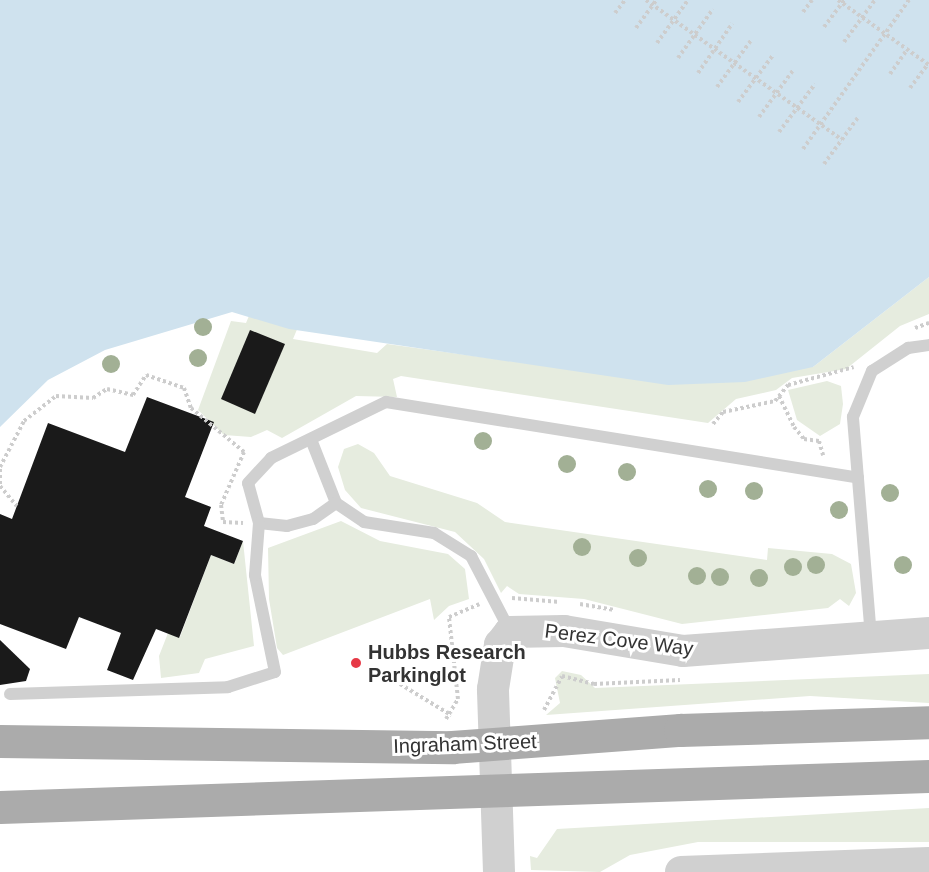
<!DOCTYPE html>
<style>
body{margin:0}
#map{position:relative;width:929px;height:872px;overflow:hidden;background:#fff;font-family:Helvetica,sans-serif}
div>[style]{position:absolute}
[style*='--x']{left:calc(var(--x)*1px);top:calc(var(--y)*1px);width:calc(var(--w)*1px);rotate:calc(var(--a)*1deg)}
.green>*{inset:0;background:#e6ecdf}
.water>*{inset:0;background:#cfe2ee}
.building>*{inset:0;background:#1a1a1a}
.path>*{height:4px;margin-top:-2px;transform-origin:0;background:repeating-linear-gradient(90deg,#cdcdcd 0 3px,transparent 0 6px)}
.service>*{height:12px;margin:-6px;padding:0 6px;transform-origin:6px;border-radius:6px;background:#d0d0d0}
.tertiary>*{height:32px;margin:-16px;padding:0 16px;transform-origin:16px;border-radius:16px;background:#d0d0d0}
.primary>*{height:33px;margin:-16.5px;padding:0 16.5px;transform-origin:16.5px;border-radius:16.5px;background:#ababab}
.trees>*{width:18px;height:18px;margin:-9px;border-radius:50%;background:#a2b095}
.dots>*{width:16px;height:16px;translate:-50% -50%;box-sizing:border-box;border:3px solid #fff;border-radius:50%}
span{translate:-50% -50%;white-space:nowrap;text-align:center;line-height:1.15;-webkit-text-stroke:6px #fff;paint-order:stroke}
.street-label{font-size:20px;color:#333}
.poi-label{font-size:20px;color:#333;font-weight:700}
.left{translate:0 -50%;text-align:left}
</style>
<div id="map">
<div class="green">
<div style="clip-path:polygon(380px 0,435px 0,293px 339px,377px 353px,387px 344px,561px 368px,813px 367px,929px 277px,929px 314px,900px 326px,846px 369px,792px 378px,776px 390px,736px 399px,708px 423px,401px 376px,393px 379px,397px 397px,356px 396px,282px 438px,267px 430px,251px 437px,224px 435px,198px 410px,231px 321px,246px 323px)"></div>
<div style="clip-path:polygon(827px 381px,841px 386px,843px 404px,840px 424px,820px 436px,797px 420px,788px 390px)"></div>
<div style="clip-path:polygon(358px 444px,374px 453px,390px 476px,477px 503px,505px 522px,767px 560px,768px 548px,832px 554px,851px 564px,856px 593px,849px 606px,840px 599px,828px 608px,682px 624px,584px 599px,519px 594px,507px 586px,501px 593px,484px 559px,455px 532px,361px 508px,345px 490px,338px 467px,344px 449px)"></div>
<div style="clip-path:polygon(341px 521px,380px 541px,448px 554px,465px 569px,469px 599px,449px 606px,434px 620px,430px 599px,283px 655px,277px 648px,269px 599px,268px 548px)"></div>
<div style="clip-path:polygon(243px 541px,254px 646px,205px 659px,199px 673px,161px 678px,159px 656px,168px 633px,180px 637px,211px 555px,234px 564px)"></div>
<div style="clip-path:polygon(562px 671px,581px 675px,595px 688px,929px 674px,929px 703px,810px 696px,546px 715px,560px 703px,555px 678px)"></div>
<div style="clip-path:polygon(929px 808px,929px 842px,698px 842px,630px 855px,600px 872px,531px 870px,530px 856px,537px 858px,557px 829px)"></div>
</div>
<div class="water">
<div style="clip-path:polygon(0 0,929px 0,929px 277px,813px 367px,745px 382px,668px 385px,289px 329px,232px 312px,105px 350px,48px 380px,0 427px)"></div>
</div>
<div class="building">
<div style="clip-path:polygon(250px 330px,285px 344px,255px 414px,221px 399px)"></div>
<div style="clip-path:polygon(147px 397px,214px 422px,185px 497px,211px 507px,204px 526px,243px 541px,234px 564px,211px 555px,179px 638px,156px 629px,133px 680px,107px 670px,121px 633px,79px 617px,66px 649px,0 624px,0 514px,12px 519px,48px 423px,125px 452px)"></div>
<div style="clip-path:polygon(0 640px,30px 669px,26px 681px,0 685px)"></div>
</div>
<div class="path">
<div style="--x:646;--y:0;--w:241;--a:35.5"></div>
<div style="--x:838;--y:0;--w:112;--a:35.5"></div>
<div style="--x:803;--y:12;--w:15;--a:-53"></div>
<div style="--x:615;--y:13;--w:16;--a:-52"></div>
<div style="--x:824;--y:27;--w:34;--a:-53"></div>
<div style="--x:636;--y:28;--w:34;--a:-54"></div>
<div style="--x:844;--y:42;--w:52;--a:-53.6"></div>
<div style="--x:657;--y:43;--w:53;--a:-54.2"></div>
<div style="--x:678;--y:58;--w:60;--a:-54.5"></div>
<div style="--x:698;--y:73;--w:60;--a:-55.2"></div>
<div style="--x:890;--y:74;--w:29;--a:-55"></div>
<div style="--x:717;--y:87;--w:59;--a:-53.9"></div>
<div style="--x:910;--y:88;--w:30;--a:-53"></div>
<div style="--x:738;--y:102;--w:59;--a:-53.3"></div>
<div style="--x:759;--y:117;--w:59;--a:-53.9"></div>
<div style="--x:779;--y:132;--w:60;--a:-53.1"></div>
<div style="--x:803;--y:149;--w:183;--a:-54.6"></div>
<div style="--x:824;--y:164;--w:59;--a:-53.9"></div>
<div style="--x:915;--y:328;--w:15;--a:-20"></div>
<div style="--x:779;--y:396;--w:34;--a:64"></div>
<div style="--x:794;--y:427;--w:16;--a:50"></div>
<div style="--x:804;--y:439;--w:15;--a:8"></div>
<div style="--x:819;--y:441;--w:15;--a:74"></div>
<div style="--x:713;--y:424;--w:16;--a:-50"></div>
<div style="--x:723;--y:412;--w:53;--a:-11.9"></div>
<div style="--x:775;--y:401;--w:21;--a:-51"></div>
<div style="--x:788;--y:385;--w:68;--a:-15.3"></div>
<div style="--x:0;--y:484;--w:17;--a:-90"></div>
<div style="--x:0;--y:467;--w:52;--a:-62.4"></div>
<div style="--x:24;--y:421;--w:41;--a:-38"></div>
<div style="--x:56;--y:396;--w:37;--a:3"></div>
<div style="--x:93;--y:398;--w:17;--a:-33"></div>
<div style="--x:107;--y:389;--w:27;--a:13"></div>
<div style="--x:133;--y:395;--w:24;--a:-57"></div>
<div style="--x:146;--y:375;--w:40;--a:18.9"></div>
<div style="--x:184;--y:388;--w:21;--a:71"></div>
<div style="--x:191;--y:408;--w:69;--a:39.7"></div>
<div style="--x:244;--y:452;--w:58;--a:113.5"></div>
<div style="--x:221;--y:505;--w:17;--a:83"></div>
<div style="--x:223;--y:522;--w:20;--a:3"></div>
<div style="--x:0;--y:486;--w:26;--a:50"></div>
<div style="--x:512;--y:598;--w:48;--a:4.8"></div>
<div style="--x:580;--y:604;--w:35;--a:10"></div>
<div style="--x:400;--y:684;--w:60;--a:31.3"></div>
<div style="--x:544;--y:710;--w:38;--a:-62"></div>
<div style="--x:562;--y:676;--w:33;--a:14"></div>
<div style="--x:594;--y:684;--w:86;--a:-2.7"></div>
<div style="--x:446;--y:719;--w:23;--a:-59"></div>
<div style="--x:458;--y:699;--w:82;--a:-96.3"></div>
<div style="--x:449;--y:617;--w:33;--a:-23"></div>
</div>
<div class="service">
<div style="--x:312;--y:442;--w:66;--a:68.5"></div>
<div style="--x:336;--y:503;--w:34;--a:34"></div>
<div style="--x:364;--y:522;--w:71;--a:8.9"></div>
<div style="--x:434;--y:533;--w:44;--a:31.9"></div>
<div style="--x:471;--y:556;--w:85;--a:62.5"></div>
<div style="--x:336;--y:503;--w:28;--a:145"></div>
<div style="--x:313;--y:519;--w:27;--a:165"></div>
<div style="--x:287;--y:526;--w:28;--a:-174"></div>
<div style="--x:259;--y:523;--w:41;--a:-105.4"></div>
<div style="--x:248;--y:483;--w:34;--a:-47"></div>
<div style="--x:271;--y:458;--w:128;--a:-26"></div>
<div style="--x:386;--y:402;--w:478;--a:9.1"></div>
<div style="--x:871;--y:637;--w:221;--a:-94.7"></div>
<div style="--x:853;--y:417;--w:50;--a:-67.6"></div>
<div style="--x:872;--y:371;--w:43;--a:-32.6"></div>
<div style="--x:908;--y:348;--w:21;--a:-8"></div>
<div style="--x:10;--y:694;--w:218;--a:-1.8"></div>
<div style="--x:228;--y:687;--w:49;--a:-17.7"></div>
<div style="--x:275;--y:672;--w:99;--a:-101.7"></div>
<div style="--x:255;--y:575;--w:52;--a:-85.6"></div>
</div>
<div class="tertiary">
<div style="--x:499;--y:872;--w:183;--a:-91.9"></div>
<div style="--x:493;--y:689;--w:45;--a:-81"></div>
<div style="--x:500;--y:645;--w:16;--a:-52"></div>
<div style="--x:510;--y:632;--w:54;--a:-1.1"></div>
<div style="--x:564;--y:631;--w:121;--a:9.5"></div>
<div style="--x:683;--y:651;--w:247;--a:-4.2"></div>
<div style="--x:681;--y:872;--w:248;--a:-2.1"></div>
</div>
<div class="primary">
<div style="--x:0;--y:741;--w:452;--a:0.8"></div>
<div style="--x:452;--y:747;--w:229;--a:-4.3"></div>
<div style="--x:680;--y:730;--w:249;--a:-1.8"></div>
<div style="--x:0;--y:807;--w:930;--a:-1.91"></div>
</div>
<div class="trees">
<div style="left:203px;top:327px"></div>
<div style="left:198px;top:358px"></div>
<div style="left:111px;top:364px"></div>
<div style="left:483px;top:441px"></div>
<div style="left:567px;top:464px"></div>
<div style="left:627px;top:472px"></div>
<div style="left:708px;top:489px"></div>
<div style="left:754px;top:491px"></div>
<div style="left:890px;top:493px"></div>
<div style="left:839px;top:510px"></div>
<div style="left:582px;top:547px"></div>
<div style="left:638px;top:558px"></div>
<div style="left:816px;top:565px"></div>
<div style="left:903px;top:565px"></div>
<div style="left:793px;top:567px"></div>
<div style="left:697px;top:576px"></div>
<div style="left:720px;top:577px"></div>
<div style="left:759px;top:578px"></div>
</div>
<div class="dots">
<div style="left:356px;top:663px;background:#e63946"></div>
</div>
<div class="street-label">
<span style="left:619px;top:640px;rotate:7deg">Perez Cove Way</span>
<span style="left:465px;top:744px;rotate:-2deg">Ingraham Street</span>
</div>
<div class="poi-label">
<span class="left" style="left:368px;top:664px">Hubbs Research<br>Parkinglot</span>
</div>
</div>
